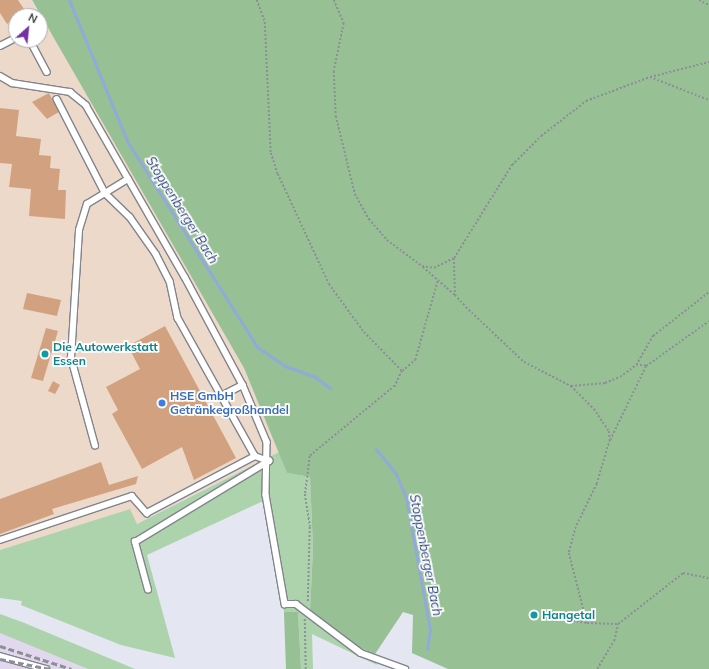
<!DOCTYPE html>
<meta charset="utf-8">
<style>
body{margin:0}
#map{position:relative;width:709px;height:669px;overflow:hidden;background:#e4e6f1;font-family:Mulish,sans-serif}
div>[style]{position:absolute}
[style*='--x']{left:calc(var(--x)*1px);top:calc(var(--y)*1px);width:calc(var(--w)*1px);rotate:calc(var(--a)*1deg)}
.commercial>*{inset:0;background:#edd9ca}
.industrial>*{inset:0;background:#e2d8ed}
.green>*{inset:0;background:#acd3ab}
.forest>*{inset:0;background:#97c095}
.stream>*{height:3px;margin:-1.5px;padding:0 1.5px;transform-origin:1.5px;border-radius:1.5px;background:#92aad9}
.building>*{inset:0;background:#d2a280}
.path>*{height:1.5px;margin-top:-0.75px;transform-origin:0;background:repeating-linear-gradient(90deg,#8d8f96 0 2px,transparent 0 4px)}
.roads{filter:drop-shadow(1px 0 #82848d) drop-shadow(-1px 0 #82848d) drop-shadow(0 1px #82848d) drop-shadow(0 -1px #82848d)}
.service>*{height:5.5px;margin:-2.75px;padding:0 2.75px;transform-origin:2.75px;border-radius:2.75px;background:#fff}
.rail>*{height:3px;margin-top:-1.5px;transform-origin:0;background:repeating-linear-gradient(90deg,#8d8f96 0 6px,transparent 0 9px)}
.dots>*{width:11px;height:11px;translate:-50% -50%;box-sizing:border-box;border:2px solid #fff;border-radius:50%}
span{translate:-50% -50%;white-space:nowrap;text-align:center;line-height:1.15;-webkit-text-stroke:3.5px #fff;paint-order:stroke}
.culture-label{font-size:12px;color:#0d838f;font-weight:700}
.left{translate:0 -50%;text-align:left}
.shop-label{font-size:12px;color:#366cbe;font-weight:700}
.water-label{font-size:13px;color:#223c75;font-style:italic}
.north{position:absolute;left:8px;top:8px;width:40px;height:40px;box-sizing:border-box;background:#fff;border:1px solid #aeaeb0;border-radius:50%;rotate:27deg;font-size:11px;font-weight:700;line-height:16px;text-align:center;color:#343539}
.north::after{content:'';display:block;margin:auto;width:14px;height:18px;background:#7231a5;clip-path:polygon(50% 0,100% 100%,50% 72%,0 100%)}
</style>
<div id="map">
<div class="commercial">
<div style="clip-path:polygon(evenodd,0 0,31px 0,120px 147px,244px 368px,279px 452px,136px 524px,130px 509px,0 550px,0 0,16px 16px,40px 16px,40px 40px,16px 40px,16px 16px)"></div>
</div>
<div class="industrial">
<div style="clip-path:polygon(0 633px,35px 646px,88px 669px,0 669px)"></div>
</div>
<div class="green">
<div style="clip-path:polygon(279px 452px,287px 473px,310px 477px,313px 548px,310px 611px,350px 643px,375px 654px,377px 665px,312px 634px,313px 669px,301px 669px,298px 612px,284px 612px,263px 501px,147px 555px,175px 658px,121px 645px,21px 605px,22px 601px,0 598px,0 550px,130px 509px,137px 524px)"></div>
<div style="clip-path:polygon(0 614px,22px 622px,135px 669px,88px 669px,0 633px)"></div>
</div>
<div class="forest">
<div style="clip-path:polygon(32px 0,709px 0,709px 669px,448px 669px,412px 653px,413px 615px,403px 612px,375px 654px,350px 643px,310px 611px,313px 548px,310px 477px,287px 473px,244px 368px)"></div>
<div style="clip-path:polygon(284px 612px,298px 612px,301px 669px,286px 669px)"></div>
</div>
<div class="stream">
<div style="--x:69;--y:0;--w:152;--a:67.6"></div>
<div style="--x:127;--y:141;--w:244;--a:57.7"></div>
<div style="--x:257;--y:347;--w:34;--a:34"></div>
<div style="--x:285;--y:366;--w:32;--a:20"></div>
<div style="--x:315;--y:377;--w:19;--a:36"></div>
<div style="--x:376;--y:449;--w:32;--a:51"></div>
<div style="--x:396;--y:474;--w:26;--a:67"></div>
<div style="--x:406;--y:498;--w:134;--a:79.7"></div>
<div style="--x:430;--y:630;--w:19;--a:99"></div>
</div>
<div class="building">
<div style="clip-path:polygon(0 0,18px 0,26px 12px,7px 24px,0 13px)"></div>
<div style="clip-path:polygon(49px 93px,59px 112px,47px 119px,32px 102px)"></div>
<div style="clip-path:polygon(0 108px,19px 110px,16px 136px,41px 139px,39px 155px,51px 156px,50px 168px,60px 169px,58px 190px,66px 190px,65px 219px,29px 216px,31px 189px,9px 187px,12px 164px,0 163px)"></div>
<div style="clip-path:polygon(27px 293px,61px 300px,57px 316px,23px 309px)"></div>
<div style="clip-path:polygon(165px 326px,236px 458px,194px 480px,182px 447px,142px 469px,112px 414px,118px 410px,106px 387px,140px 369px,128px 346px)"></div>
<div style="clip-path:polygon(46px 328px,58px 331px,43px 381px,31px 378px)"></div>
<div style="clip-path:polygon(53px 381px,60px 385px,55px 394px,48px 391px)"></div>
<div style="clip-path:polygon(101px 462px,109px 485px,138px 476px,136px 484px,52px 509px,54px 514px,0 534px,0 499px)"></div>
</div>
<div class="path">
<div style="--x:257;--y:0;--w:23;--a:70"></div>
<div style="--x:265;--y:22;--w:131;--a:87.4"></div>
<div style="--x:271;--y:153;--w:22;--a:72"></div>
<div style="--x:278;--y:174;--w:121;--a:65.1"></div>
<div style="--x:329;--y:284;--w:59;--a:53.9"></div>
<div style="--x:364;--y:332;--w:54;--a:45.7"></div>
<div style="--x:402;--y:371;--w:17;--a:115"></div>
<div style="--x:395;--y:386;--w:110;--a:140.5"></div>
<div style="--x:310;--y:456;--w:38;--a:97"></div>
<div style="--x:305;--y:494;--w:33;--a:81"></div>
<div style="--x:310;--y:527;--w:76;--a:91.5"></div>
<div style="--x:334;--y:0;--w:25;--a:67"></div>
<div style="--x:344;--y:23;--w:49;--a:101.8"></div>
<div style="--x:334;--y:71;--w:45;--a:87.5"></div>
<div style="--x:336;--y:116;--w:80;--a:76.3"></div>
<div style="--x:355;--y:194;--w:29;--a:61"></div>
<div style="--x:369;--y:219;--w:28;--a:49"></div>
<div style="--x:387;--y:240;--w:44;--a:36.6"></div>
<div style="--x:422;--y:266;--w:12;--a:9"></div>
<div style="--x:434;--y:268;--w:22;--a:-27"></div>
<div style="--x:454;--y:258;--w:37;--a:88"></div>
<div style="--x:455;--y:295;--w:16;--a:47"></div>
<div style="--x:466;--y:307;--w:80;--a:43.5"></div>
<div style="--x:524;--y:362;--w:53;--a:27.1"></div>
<div style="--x:571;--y:386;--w:33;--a:45"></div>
<div style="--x:594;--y:409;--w:27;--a:56"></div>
<div style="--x:609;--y:431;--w:9;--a:84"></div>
<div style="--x:610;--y:440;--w:46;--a:106.5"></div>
<div style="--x:597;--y:484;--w:48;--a:116"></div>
<div style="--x:576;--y:527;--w:27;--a:105"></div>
<div style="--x:569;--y:553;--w:72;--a:75.6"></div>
<div style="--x:587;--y:623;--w:31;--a:2"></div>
<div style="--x:618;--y:624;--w:83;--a:-38.1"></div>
<div style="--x:683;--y:573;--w:26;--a:11"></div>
<div style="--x:699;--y:0;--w:11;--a:27"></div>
<div style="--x:650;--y:77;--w:61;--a:-14.3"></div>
<div style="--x:454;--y:258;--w:110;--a:-58.1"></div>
<div style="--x:512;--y:165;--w:41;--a:-45"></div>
<div style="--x:541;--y:136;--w:57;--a:-37.9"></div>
<div style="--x:586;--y:101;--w:68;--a:-20.6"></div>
<div style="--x:650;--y:77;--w:63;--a:21.3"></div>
<div style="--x:423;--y:267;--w:43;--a:41.2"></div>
<div style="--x:646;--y:366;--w:77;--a:-35.5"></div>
<div style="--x:402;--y:371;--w:17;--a:-40"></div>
<div style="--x:415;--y:360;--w:84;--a:-74.1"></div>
<div style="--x:571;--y:386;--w:34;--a:-5"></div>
<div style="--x:605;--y:383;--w:16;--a:-22"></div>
<div style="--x:620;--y:377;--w:20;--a:-37"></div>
<div style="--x:636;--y:365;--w:34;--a:-60"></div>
<div style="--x:653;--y:336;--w:71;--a:-38.2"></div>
<div style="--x:610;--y:440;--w:82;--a:-64.1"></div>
<div style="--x:646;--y:366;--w:10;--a:-174"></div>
<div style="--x:541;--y:616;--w:47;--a:8.7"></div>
<div style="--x:305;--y:619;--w:50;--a:88.9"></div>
<div style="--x:597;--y:669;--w:33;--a:-59"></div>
<div style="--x:614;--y:641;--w:17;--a:-77"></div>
</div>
<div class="roads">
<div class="service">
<div style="--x:30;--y:40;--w:36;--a:62"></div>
<div style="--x:0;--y:46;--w:18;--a:-27"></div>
<div style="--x:0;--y:76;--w:14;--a:30"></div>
<div style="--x:12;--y:83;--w:59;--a:8.8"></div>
<div style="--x:70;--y:92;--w:21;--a:39"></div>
<div style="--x:86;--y:105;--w:198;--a:60.1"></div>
<div style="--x:185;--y:277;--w:123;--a:61.8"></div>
<div style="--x:243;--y:385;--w:62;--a:67.2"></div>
<div style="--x:267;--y:442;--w:53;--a:91.1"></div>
<div style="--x:266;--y:495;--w:111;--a:80.1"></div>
<div style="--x:285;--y:604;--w:11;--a:0"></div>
<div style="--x:296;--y:604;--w:81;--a:37"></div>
<div style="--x:361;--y:653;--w:47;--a:20"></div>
<div style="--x:57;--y:99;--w:106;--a:62.9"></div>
<div style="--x:105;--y:193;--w:35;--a:44"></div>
<div style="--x:130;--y:217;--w:45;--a:54.9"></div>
<div style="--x:156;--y:254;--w:30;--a:63"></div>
<div style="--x:170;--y:281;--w:38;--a:78"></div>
<div style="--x:178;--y:318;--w:158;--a:60.8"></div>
<div style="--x:255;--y:456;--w:15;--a:20"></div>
<div style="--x:223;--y:395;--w:22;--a:-27"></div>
<div style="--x:95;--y:446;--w:91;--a:-105.3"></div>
<div style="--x:71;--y:358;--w:128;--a:-86.4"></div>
<div style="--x:79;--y:230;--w:27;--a:-73"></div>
<div style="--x:87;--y:204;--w:48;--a:-31.4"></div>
<div style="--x:0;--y:540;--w:139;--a:-18.4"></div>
<div style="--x:132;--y:496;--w:23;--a:49"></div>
<div style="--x:147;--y:513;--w:122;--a:-27.8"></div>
<div style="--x:148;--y:590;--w:50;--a:-105.2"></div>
<div style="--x:135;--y:542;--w:157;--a:-31.2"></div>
<div style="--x:0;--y:656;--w:48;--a:15.8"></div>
</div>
</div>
<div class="rail">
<div style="--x:0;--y:646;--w:75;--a:17.9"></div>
<div style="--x:0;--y:659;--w:51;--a:11.3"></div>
</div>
<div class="dots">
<div style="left:45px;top:354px;background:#0f9aa8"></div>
<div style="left:162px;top:403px;background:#3f7fe0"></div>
<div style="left:534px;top:615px;background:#0f9aa8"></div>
</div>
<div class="culture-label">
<span class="left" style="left:53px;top:354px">Die Autowerkstatt<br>Essen</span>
<span class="left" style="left:542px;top:615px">Hangetal</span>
</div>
<div class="shop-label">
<span class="left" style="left:170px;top:403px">HSE GmbH<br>Getränkegroßhandel</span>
</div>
<div class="water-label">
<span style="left:182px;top:210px;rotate:58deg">Stoppenberger Bach</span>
<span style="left:426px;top:555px;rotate:79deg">Stoppenberger Bach</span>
</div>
<div class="north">N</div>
</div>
